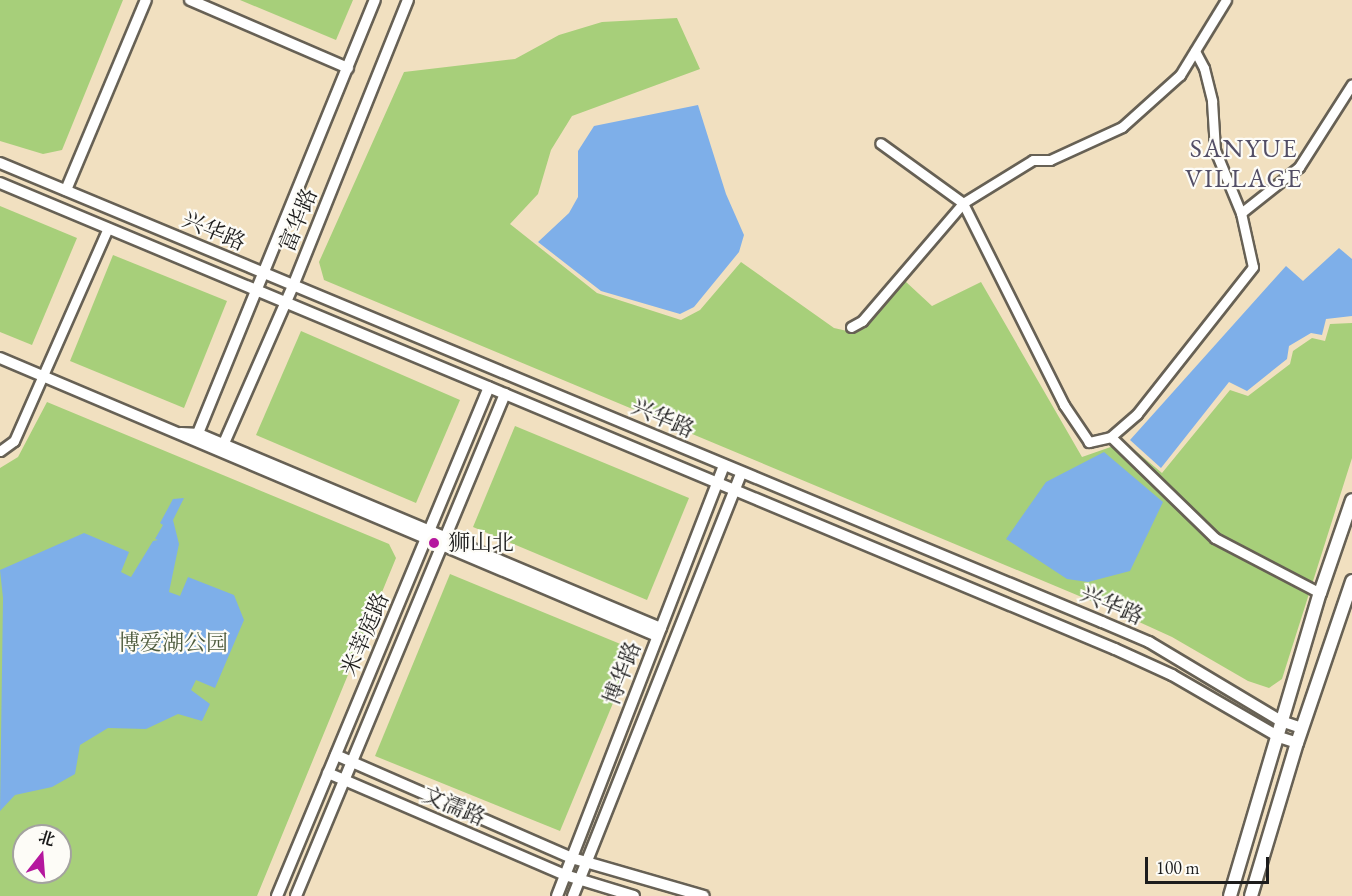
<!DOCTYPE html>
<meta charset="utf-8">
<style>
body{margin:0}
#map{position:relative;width:1352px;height:896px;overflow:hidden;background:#f1e0c0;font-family:"EB Garamond","Noto Serif SC",serif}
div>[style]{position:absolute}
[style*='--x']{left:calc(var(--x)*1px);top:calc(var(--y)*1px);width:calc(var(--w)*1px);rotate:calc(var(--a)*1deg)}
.green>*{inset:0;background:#a7cf7a}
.water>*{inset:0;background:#7eafe9}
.roads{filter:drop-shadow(2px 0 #676155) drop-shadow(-2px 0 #676155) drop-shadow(0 2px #676155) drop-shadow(0 -2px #676155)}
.minor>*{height:9px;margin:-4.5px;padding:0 4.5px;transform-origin:4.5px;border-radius:4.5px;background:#fff}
.tertiary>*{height:10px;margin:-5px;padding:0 5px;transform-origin:5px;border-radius:5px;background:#fff}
.secondary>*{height:12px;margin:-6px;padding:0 6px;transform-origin:6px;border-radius:6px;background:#fff}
.dots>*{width:16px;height:16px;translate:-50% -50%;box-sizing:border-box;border:3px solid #fdfcf7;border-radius:50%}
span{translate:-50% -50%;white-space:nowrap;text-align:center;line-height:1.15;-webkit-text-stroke:4.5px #fdfcf7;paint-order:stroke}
.street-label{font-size:22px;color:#1c1c1c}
.poi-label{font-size:22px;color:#1c1c1c}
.left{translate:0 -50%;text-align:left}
.park-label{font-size:22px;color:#4d5b3d}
.quarter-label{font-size:26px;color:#534e66;letter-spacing:1.5px}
.north{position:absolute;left:12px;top:824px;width:60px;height:60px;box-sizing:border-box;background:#fdfcf7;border:2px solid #a3a29f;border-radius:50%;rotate:17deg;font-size:16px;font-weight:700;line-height:24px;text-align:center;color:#1c1c1c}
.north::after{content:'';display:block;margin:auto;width:21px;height:27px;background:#b5179e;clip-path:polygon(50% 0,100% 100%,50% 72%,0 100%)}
.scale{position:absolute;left:1145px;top:857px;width:124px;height:27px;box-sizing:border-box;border:3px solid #1c1c1c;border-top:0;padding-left:8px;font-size:18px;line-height:21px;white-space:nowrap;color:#1c1c1c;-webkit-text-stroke:4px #fdfcf7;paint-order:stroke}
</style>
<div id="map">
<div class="green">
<div style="clip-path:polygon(0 0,123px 0,62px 150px,43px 154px,0 141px)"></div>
<div style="clip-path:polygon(240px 0,353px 0,336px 40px)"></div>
<div style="clip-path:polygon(677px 18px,700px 69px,572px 116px,551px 150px,538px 194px,510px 224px,597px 293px,681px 320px,700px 310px,741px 262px,834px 328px,856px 333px,905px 281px,932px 306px,981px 282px,1082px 457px,1125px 442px,1162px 473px,1230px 390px,1248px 396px,1290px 364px,1293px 351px,1312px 338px,1325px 341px,1330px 324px,1352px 323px,1352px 458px,1282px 679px,1269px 688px,1248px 681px,1172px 637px,1115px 611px,324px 280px,319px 262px,404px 72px,515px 59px,559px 35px,602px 22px)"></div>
<div style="clip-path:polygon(0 206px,77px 238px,32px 345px,0 332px)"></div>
<div style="clip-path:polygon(113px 255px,227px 301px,184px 408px,70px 361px)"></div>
<div style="clip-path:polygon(301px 331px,460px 400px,416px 503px,256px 435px)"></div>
<div style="clip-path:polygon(evenodd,47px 402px,389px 544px,396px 558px,257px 896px,0 896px,0 468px,18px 457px,47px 402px,24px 836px,60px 836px,60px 872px,24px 872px,24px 836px)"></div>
<div style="clip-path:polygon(515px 426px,689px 498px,647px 600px,473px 527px)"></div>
<div style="clip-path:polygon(450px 574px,635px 650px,560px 831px,375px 756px)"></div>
</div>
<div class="water">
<div style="clip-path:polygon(698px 105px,726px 194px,744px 235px,739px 252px,694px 307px,680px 314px,601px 291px,538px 242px,569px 213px,578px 197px,578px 151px,594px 126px)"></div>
<div style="clip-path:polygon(1339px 248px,1352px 259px,1352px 316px,1326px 319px,1322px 335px,1311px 333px,1289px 346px,1287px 359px,1247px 391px,1229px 382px,1161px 468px,1130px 440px,1286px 266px,1303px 281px)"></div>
<div style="clip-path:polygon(1104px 452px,1163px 502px,1130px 571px,1088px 582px,1067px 579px,1006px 539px,1046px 482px)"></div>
<div style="clip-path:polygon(184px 498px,173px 520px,179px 544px,169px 592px,180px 596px,188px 577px,234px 595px,244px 620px,215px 688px,196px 680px,191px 690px,210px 704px,202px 721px,178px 714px,146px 729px,108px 728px,80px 745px,75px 774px,52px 787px,15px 795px,0 811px,3px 598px,0 570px,84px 533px,129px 552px,121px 572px,131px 577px,153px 541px,158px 540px,155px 539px,163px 525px,160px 523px,173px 499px)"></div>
</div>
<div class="roads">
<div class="minor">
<div style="--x:1195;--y:51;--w:19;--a:62"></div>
<div style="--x:1204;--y:68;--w:34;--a:76"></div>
<div style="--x:1212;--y:101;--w:49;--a:86.5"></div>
<div style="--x:1215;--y:150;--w:68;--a:67.6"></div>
<div style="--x:1241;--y:213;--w:55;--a:77.5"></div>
<div style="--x:1253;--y:267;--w:187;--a:128.3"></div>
<div style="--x:1137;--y:414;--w:35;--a:139"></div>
<div style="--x:1111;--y:437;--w:23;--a:167"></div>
<div style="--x:1089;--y:442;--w:45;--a:-124"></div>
<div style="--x:1064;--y:405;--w:226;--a:-116.6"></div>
<div style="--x:963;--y:203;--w:82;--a:-31.6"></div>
<div style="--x:1033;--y:160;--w:17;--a:0"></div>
<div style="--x:1050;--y:160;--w:79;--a:-24.6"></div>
<div style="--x:1122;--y:127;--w:78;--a:-41.9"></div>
<div style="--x:1180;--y:75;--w:88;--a:-58.5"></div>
<div style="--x:1241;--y:213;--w:74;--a:-38.4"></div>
<div style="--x:1299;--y:167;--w:98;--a:-57.4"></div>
<div style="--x:851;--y:327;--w:13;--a:-29"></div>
<div style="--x:862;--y:321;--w:155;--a:-49.4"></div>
<div style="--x:963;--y:203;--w:102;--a:-144.1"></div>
<div style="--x:1111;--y:437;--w:145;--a:44.2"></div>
<div style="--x:1215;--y:538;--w:119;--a:27.6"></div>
<div style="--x:0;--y:451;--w:17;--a:-36"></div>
<div style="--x:14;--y:441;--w:233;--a:-66.2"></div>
</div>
<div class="tertiary">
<div style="--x:190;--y:0;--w:172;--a:23.3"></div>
<div style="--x:0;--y:163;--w:1194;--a:22.61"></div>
<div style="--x:1102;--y:622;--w:51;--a:23.1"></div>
<div style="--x:1149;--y:642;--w:154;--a:30.9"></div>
<div style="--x:1281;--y:721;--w:21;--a:19"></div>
<div style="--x:0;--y:183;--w:1208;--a:22.68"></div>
<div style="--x:1115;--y:649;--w:63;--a:24.5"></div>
<div style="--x:1172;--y:675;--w:124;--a:30.1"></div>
<div style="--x:1279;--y:737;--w:19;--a:18"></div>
<div style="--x:66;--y:190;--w:206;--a:-67.2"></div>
<div style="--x:0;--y:358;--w:713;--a:22.93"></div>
<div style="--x:181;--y:433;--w:18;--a:3"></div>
<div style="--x:199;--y:434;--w:26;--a:23"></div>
<div style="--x:223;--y:444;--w:475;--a:22.8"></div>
<div style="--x:196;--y:438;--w:473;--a:-67.8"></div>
<div style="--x:221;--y:450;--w:179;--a:-66.3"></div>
<div style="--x:293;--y:286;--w:308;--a:-68.1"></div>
<div style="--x:336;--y:755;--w:257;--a:23.6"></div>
<div style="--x:572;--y:858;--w:137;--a:16.1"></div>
<div style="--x:328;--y:773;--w:258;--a:23.3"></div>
<div style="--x:565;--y:875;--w:72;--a:16.9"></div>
<div style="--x:277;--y:896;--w:551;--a:-67.39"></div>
<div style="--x:296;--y:896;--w:544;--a:-67.4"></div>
<div style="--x:557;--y:896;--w:462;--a:-68.8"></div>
<div style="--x:573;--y:896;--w:455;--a:-68.3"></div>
</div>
<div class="secondary">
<div style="--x:1230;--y:896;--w:316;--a:-73.5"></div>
<div style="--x:1320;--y:593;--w:98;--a:-71"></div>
<div style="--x:1251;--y:896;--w:160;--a:-73.3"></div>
<div style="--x:1297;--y:743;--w:171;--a:-71.2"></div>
</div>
</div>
<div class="dots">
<div style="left:434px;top:543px;background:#b5179e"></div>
</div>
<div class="street-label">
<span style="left:298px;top:220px;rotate:-68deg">富华路</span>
<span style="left:214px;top:231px;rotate:23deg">兴华路</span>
<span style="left:663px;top:418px;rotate:23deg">兴华路</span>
<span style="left:1112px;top:605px;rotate:23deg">兴华路</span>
<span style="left:365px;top:634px;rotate:-67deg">米莘庭路</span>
<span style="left:622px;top:673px;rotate:-69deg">博华路</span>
<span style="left:454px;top:806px;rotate:23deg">文濡路</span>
</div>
<div class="poi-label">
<span class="left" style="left:448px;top:543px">狮山北</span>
</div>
<div class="park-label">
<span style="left:173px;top:643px">博爱湖公园</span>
</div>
<div class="quarter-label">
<span style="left:1244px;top:164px">SANYUE<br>VILLAGE</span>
</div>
<div class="north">北</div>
<div class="scale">100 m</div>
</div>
